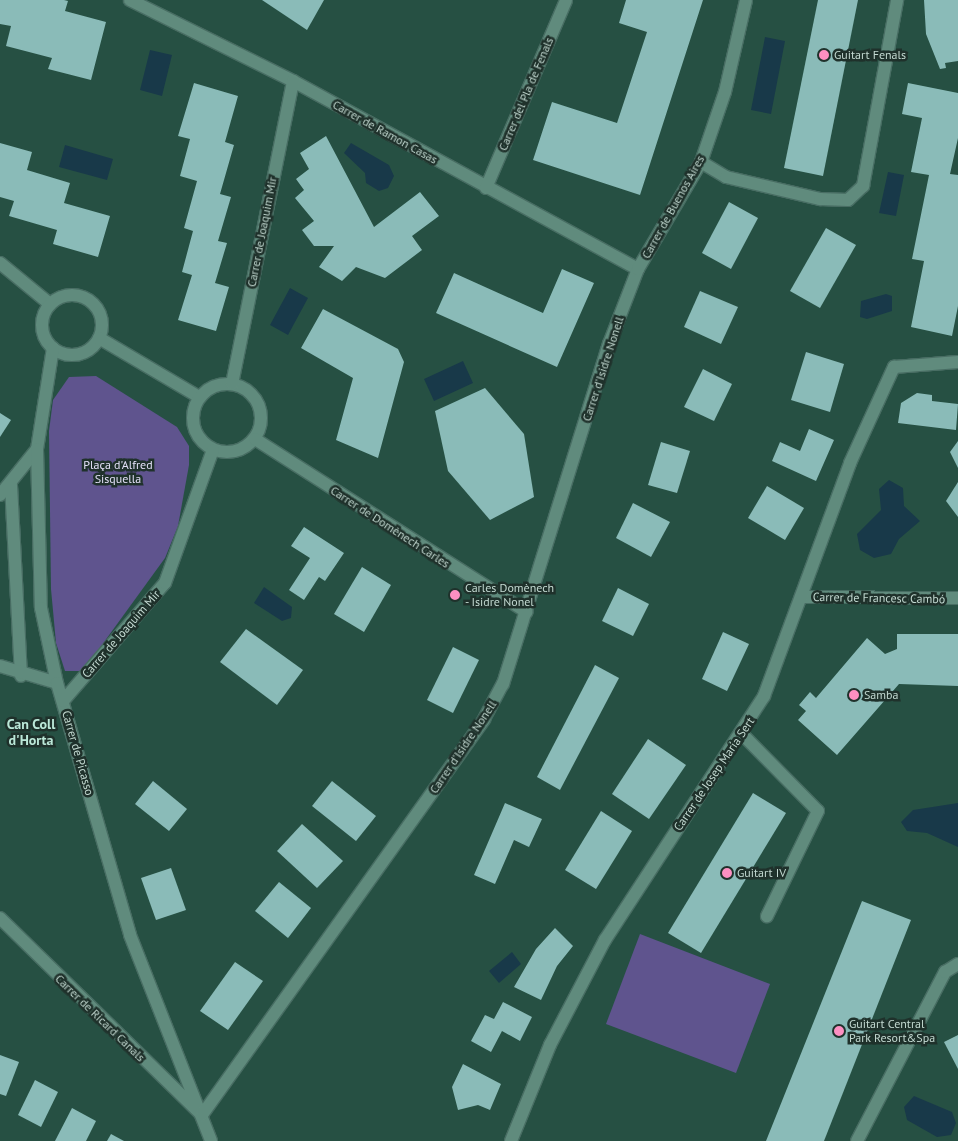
<!DOCTYPE html>
<meta charset="utf-8">
<style>
body{margin:0}
#map{position:relative;width:958px;height:1141px;overflow:hidden;background:#265043;font-family:"PT Sans",sans-serif}
div>[style]{position:absolute}
[style*='--x']{left:calc(var(--x)*1px);top:calc(var(--y)*1px);width:calc(var(--w)*1px);rotate:calc(var(--a)*1deg)}
.green>*{inset:0;background:#5f548e}
.water>*{inset:0;background:#183949}
.building>*{inset:0;background:#8abbb8}
.roads{filter:drop-shadow(1px 0 #486d63) drop-shadow(-1px 0 #486d63) drop-shadow(0 1px #486d63) drop-shadow(0 -1px #486d63)}
.lane>*{height:12px;margin:-6px;padding:0 6px;transform-origin:6px;border-radius:6px;background:#608b7d}
.street>*{height:12px;margin:-6px;padding:0 6px;transform-origin:6px;border-radius:6px;background:#608b7d}
.street>.ring{margin:-6px;padding:0;box-sizing:content-box;background:none;border:12px solid #608b7d;border-radius:50%}
.dots>*{width:14px;height:14px;translate:-50% -50%;box-sizing:border-box;border:2px solid #1f312b;border-radius:50%}
span{translate:-50% -50%;white-space:nowrap;text-align:center;line-height:1.15;-webkit-text-stroke:5px #1f312b;paint-order:stroke}
.poi-label{font-size:12px;color:#c3d9d1}
.left{translate:0 -50%;text-align:left}
.street-label{font-size:12px;color:#c3d9d1}
.park-label{font-size:12px;color:#e3e0f7}
.neighbourhood-label{font-size:14px;color:#bbe8d8;font-weight:700}
</style>
<div id="map">
<div class="green">
<div style="clip-path:polygon(96px 376px,177px 427px,189px 446px,189px 465px,178px 526px,165px 558px,91px 660px,80px 671px,65px 671px,56px 643px,51px 589px,49px 431px,53px 400px,69px 377px)"></div>
<div style="clip-path:polygon(640px 934px,770px 984px,736px 1073px,606px 1024px)"></div>
</div>
<div class="water">
<div style="clip-path:polygon(765px 37px,785px 41px,771px 114px,751px 110px)"></div>
<div style="clip-path:polygon(150px 50px,172px 55px,162px 96px,140px 90px)"></div>
<div style="clip-path:polygon(351px 143px,389px 165px,394px 176px,388px 188px,379px 191px,366px 183px,365px 173px,344px 153px)"></div>
<div style="clip-path:polygon(65px 145px,113px 159px,107px 180px,59px 167px)"></div>
<div style="clip-path:polygon(888px 172px,904px 175px,896px 216px,879px 213px)"></div>
<div style="clip-path:polygon(290px 288px,308px 298px,288px 335px,270px 325px)"></div>
<div style="clip-path:polygon(886px 294px,892px 296px,892px 311px,867px 319px,860px 317px,861px 301px)"></div>
<div style="clip-path:polygon(463px 361px,473px 383px,434px 401px,424px 379px)"></div>
<div style="clip-path:polygon(889px 480px,903px 488px,904px 506px,920px 521px,899px 539px,891px 554px,874px 558px,860px 550px,857px 534px,881px 510px,879px 489px)"></div>
<div style="clip-path:polygon(264px 587px,292px 607px,291px 618px,282px 621px,254px 603px)"></div>
<div style="clip-path:polygon(958px 803px,958px 847px,927px 833px,907px 831px,901px 822px,913px 810px)"></div>
<div style="clip-path:polygon(512px 952px,521px 964px,499px 983px,489px 971px)"></div>
<div style="clip-path:polygon(914px 1096px,952px 1112px,956px 1123px,951px 1135px,937px 1137px,907px 1120px,904px 1107px)"></div>
</div>
<div class="building">
<div style="clip-path:polygon(0 0,64px 0,68px 1px,65px 11px,106px 22px,91px 80px,48px 69px,52px 58px,6px 46px,11px 26px,0 24px)"></div>
<div style="clip-path:polygon(262px 0,324px 0,307px 30px)"></div>
<div style="clip-path:polygon(626px 0,703px 0,640px 195px,533px 160px,552px 102px,617px 123px,647px 32px,619px 23px)"></div>
<div style="clip-path:polygon(818px 0,858px 0,823px 176px,784px 168px)"></div>
<div style="clip-path:polygon(924px 0,958px 0,958px 61px,945px 63px,946px 68px,940px 69px,926px 34px)"></div>
<div style="clip-path:polygon(194px 83px,238px 96px,225px 142px,234px 145px,220px 194px,231px 197px,218px 241px,227px 243px,215px 283px,229px 287px,216px 331px,178px 320px,192px 275px,182px 272px,193px 231px,184px 228px,197px 181px,180px 176px,190px 139px,178px 136px)"></div>
<div style="clip-path:polygon(908px 83px,958px 93px,958px 138px,950px 174px,958px 175px,958px 306px,952px 336px,911px 327px,924px 261px,912px 259px,929px 175px,911px 172px,922px 118px,902px 114px)"></div>
<div style="clip-path:polygon(326px 136px,374px 227px,420px 192px,439px 216px,412px 236px,422px 250px,385px 278px,356px 267px,342px 281px,319px 267px,334px 246px,314px 246px,302px 230px,314px 221px,295px 198px,304px 190px,296px 179px,309px 169px,300px 153px)"></div>
<div style="clip-path:polygon(0 143px,32px 152px,27px 170px,70px 183px,64px 203px,110px 216px,98px 257px,53px 244px,57px 230px,9px 216px,14px 201px,0 197px)"></div>
<div style="clip-path:polygon(729px 202px,758px 218px,731px 269px,702px 253px)"></div>
<div style="clip-path:polygon(826px 228px,856px 245px,820px 308px,790px 291px)"></div>
<div style="clip-path:polygon(562px 269px,594px 283px,557px 367px,436px 313px,454px 273px,543px 313px)"></div>
<div style="clip-path:polygon(700px 291px,738px 307px,721px 344px,684px 327px)"></div>
<div style="clip-path:polygon(323px 309px,398px 349px,404px 362px,378px 458px,336px 440px,353px 378px,301px 348px)"></div>
<div style="clip-path:polygon(806px 352px,844px 364px,830px 412px,791px 400px)"></div>
<div style="clip-path:polygon(703px 369px,732px 384px,714px 421px,684px 407px)"></div>
<div style="clip-path:polygon(485px 388px,524px 434px,534px 497px,490px 520px,448px 471px,435px 411px)"></div>
<div style="clip-path:polygon(917px 393px,932px 395px,932px 401px,958px 404px,956px 430px,898px 423px,901px 403px)"></div>
<div style="clip-path:polygon(0 413px,11px 420px,0 437px)"></div>
<div style="clip-path:polygon(809px 429px,834px 440px,816px 481px,772px 461px,780px 442px,800px 451px)"></div>
<div style="clip-path:polygon(958px 441px,958px 468px,950px 452px)"></div>
<div style="clip-path:polygon(661px 442px,690px 451px,677px 493px,648px 485px)"></div>
<div style="clip-path:polygon(958px 482px,958px 517px,946px 501px)"></div>
<div style="clip-path:polygon(767px 486px,804px 508px,785px 540px,748px 518px)"></div>
<div style="clip-path:polygon(633px 503px,670px 522px,651px 557px,616px 538px)"></div>
<div style="clip-path:polygon(304px 527px,344px 553px,325px 581px,319px 577px,304px 600px,289px 590px,310px 558px,291px 546px)"></div>
<div style="clip-path:polygon(362px 567px,391px 585px,364px 632px,334px 614px)"></div>
<div style="clip-path:polygon(618px 588px,649px 604px,633px 636px,602px 621px)"></div>
<div style="clip-path:polygon(246px 629px,303px 670px,277px 705px,220px 662px)"></div>
<div style="clip-path:polygon(723px 632px,749px 644px,727px 691px,702px 679px)"></div>
<div style="clip-path:polygon(897px 634px,958px 634px,958px 686px,899px 684px,837px 755px,798px 720px,806px 711px,799px 705px,810px 692px,816px 698px,867px 638px,885px 654px,897px 649px)"></div>
<div style="clip-path:polygon(453px 647px,479px 660px,453px 713px,427px 700px)"></div>
<div style="clip-path:polygon(595px 665px,619px 678px,560px 790px,537px 777px)"></div>
<div style="clip-path:polygon(648px 739px,686px 765px,649px 819px,612px 794px)"></div>
<div style="clip-path:polygon(153px 781px,187px 809px,169px 831px,135px 804px)"></div>
<div style="clip-path:polygon(332px 781px,376px 816px,356px 841px,312px 806px)"></div>
<div style="clip-path:polygon(753px 793px,786px 813px,701px 953px,668px 933px)"></div>
<div style="clip-path:polygon(505px 803px,542px 819px,529px 847px,514px 840px,495px 884px,474px 875px)"></div>
<div style="clip-path:polygon(601px 811px,632px 831px,596px 889px,565px 870px)"></div>
<div style="clip-path:polygon(302px 824px,343px 861px,317px 888px,277px 851px)"></div>
<div style="clip-path:polygon(171px 868px,186px 910px,156px 920px,141px 878px)"></div>
<div style="clip-path:polygon(279px 882px,311px 908px,288px 938px,255px 911px)"></div>
<div style="clip-path:polygon(862px 901px,911px 920px,824px 1141px,766px 1141px)"></div>
<div style="clip-path:polygon(555px 928px,573px 946px,557px 966px,541px 1000px,514px 987px,536px 949px)"></div>
<div style="clip-path:polygon(235px 962px,263px 981px,228px 1030px,200px 1011px)"></div>
<div style="clip-path:polygon(503px 1002px,532px 1017px,520px 1041px,502px 1031px,491px 1052px,471px 1041px,485px 1015px,494px 1019px)"></div>
<div style="clip-path:polygon(958px 1035px,958px 1069px,944px 1042px)"></div>
<div style="clip-path:polygon(0 1055px,19px 1062px,6px 1096px,0 1094px)"></div>
<div style="clip-path:polygon(463px 1064px,501px 1084px,490px 1110px,478px 1105px,458px 1110px,452px 1087px)"></div>
<div style="clip-path:polygon(35px 1080px,58px 1092px,41px 1127px,18px 1115px)"></div>
<div style="clip-path:polygon(72px 1108px,96px 1121px,86px 1141px,55px 1141px)"></div>
<div style="clip-path:polygon(111px 1134px,124px 1141px,107px 1141px)"></div>
</div>
<div class="roads">
<div class="lane">
<div style="--x:11;--y:485;--w:191;--a:87"></div>
<div style="--x:0;--y:495;--w:59;--a:-51.2"></div>
<div style="--x:0;--y:666;--w:59;--a:16.6"></div>
<div style="--x:742;--y:734;--w:108;--a:45.4"></div>
<div style="--x:818;--y:811;--w:117;--a:115.9"></div>
</div>
<div class="street">
<div style="--x:130;--y:0;--w:182;--a:26.4"></div>
<div style="--x:293;--y:81;--w:393;--a:28.6"></div>
<div style="--x:701;--y:162;--w:29;--a:31"></div>
<div style="--x:726;--y:177;--w:97;--a:13.2"></div>
<div style="--x:820;--y:199;--w:28;--a:2"></div>
<div style="--x:848;--y:200;--w:21;--a:-43"></div>
<div style="--x:863;--y:186;--w:189;--a:-79.6"></div>
<div style="--x:486;--y:188;--w:204;--a:-66.9"></div>
<div style="--x:0;--y:263;--w:65;--a:39.4"></div>
<div class="ring" style="left:42px;top:295px;width:48px;height:48px"></div>
<div style="--x:99;--y:338;--w:116;--a:30.5"></div>
<div style="--x:53;--y:348;--w:102;--a:99"></div>
<div style="--x:37;--y:449;--w:159;--a:88.6"></div>
<div style="--x:41;--y:608;--w:77;--a:78"></div>
<div style="--x:57;--y:683;--w:262;--a:73.8"></div>
<div style="--x:130;--y:935;--w:221;--a:68.5"></div>
<div class="ring" style="left:193px;top:384px;width:56px;height:56px"></div>
<div style="--x:232;--y:384;--w:309;--a:-78.6"></div>
<div style="--x:255;--y:439;--w:322;--a:32.5"></div>
<div style="--x:801;--y:597;--w:157;--a:0.4"></div>
<div style="--x:63;--y:701;--w:156;--a:-49.2"></div>
<div style="--x:165;--y:583;--w:141;--a:-70.2"></div>
<div style="--x:0;--y:918;--w:282;--a:44.3"></div>
<div style="--x:202;--y:1115;--w:486;--a:-54.5"></div>
<div style="--x:484;--y:719;--w:40;--a:-62"></div>
<div style="--x:503;--y:684;--w:356;--a:-72.7"></div>
<div style="--x:609;--y:344;--w:80;--a:-68.9"></div>
<div style="--x:638;--y:269;--w:124;--a:-59.5"></div>
<div style="--x:701;--y:162;--w:74;--a:-71.1"></div>
<div style="--x:725;--y:92;--w:94;--a:-77.1"></div>
<div style="--x:511;--y:1141;--w:104;--a:-67.9"></div>
<div style="--x:550;--y:1045;--w:119;--a:-62.4"></div>
<div style="--x:605;--y:940;--w:291;--a:-56.9"></div>
<div style="--x:764;--y:696;--w:248;--a:-69.7"></div>
<div style="--x:850;--y:463;--w:106;--a:-65.4"></div>
<div style="--x:894;--y:367;--w:64;--a:-4.5"></div>
<div style="--x:857;--y:1141;--w:191;--a:-62.5"></div>
<div style="--x:945;--y:972;--w:15;--a:-32"></div>
</div>
</div>
<div class="dots">
<div style="left:824px;top:55px;background:#fc8fc1"></div>
<div style="left:455px;top:595px;background:#fc8fc1"></div>
<div style="left:854px;top:695px;background:#fc8fc1"></div>
<div style="left:727px;top:873px;background:#fc8fc1"></div>
<div style="left:839px;top:1031px;background:#fc8fc1"></div>
</div>
<div class="poi-label">
<span class="left" style="left:834px;top:55px">Guitart Fenals</span>
<span class="left" style="left:465px;top:595px">Carles Domènech<br>- Isidre Nonel</span>
<span class="left" style="left:864px;top:695px">Samba</span>
<span class="left" style="left:737px;top:873px">Guitart IV</span>
<span class="left" style="left:849px;top:1031px">Guitart Central<br>Park Resort&amp;Spa</span>
</div>
<div class="street-label">
<span style="left:526px;top:94px;rotate:-67deg">Carrer del Pla de Fenals</span>
<span style="left:385px;top:132px;rotate:29deg">Carrer de Ramon Casas</span>
<span style="left:673px;top:207px;rotate:-61deg">Carrer de Buenos Aires</span>
<span style="left:262px;top:232px;rotate:-79deg">Carrer de Joaquim Mir</span>
<span style="left:603px;top:369px;rotate:-72deg">Carrer d'Isidre Nonell</span>
<span style="left:390px;top:527px;rotate:33deg">Carrer de Domènech Carles</span>
<span style="left:879px;top:598px;rotate:1deg">Carrer de Francesc Cambó</span>
<span style="left:121px;top:634px;rotate:-49deg">Carrer de Joaquim Mir</span>
<span style="left:463px;top:747px;rotate:-56deg">Carrer d'Isidre Nonell</span>
<span style="left:78px;top:753px;rotate:74deg">Carrer de Picasso</span>
<span style="left:714px;top:774px;rotate:-56deg">Carrer de Josep Maria Sert</span>
<span style="left:100px;top:1018px;rotate:44deg">Carrer de Ricard Canals</span>
</div>
<div class="park-label">
<span style="left:118px;top:472px">Plaça d'Alfred<br>Sisquella</span>
</div>
<div class="neighbourhood-label">
<span style="left:31px;top:732px">Can Coll<br>d'Horta</span>
</div>
</div>
